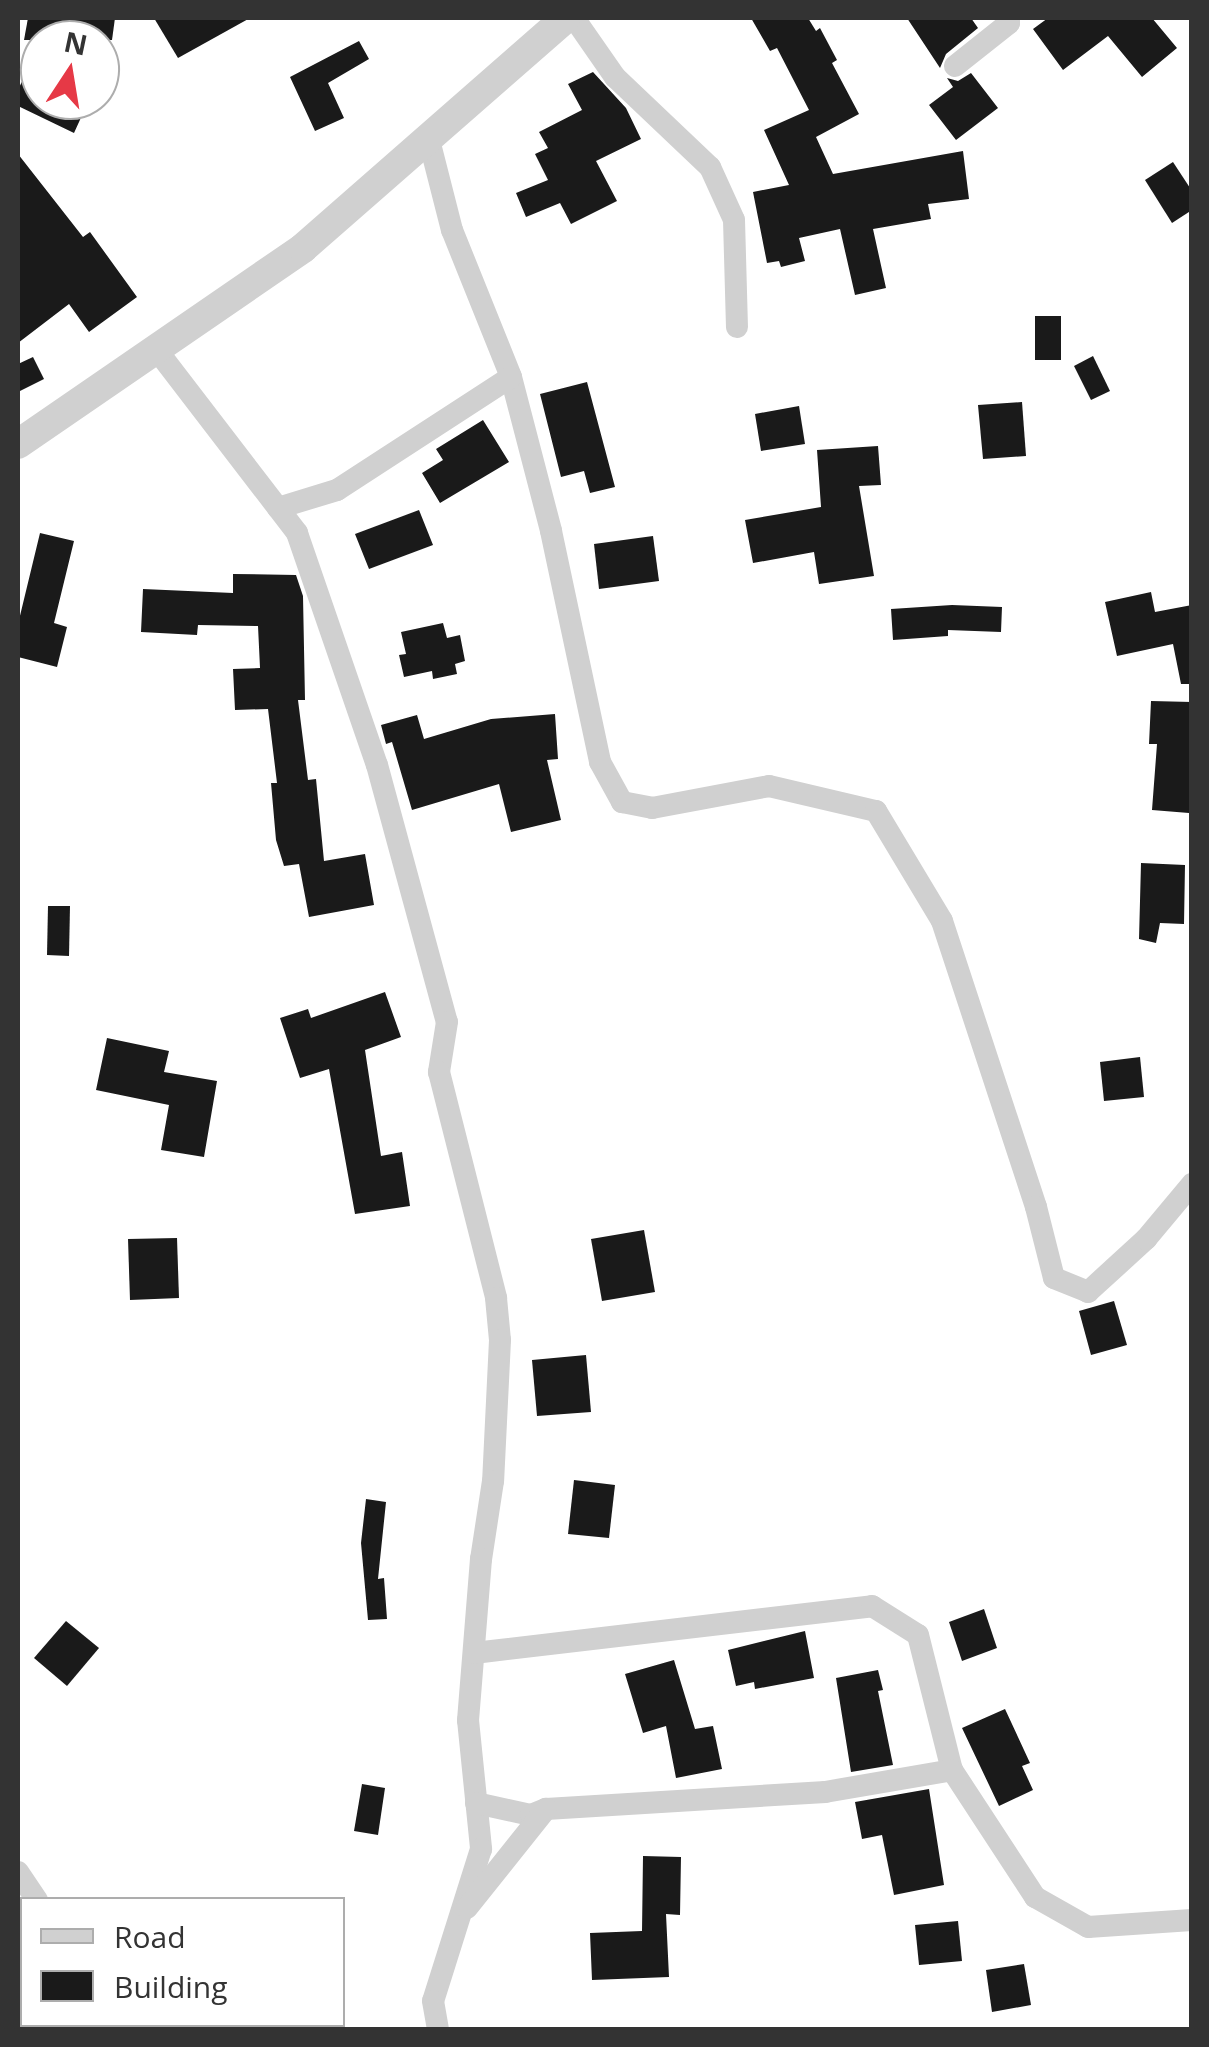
<!DOCTYPE html>
<style>
body{margin:0}
#map{position:relative;width:1209px;height:2047px;overflow:hidden;background:#fff;font-family:"Open Sans",sans-serif}
div>[style]{position:absolute}
[style*='--x']{left:calc(var(--x)*1px);top:calc(var(--y)*1px);width:calc(var(--w)*1px);rotate:calc(var(--a)*1deg)}
.building>*{inset:0;background:#1a1a1a}
.minor>*{height:22px;margin:-11px;padding:0 11px;transform-origin:11px;border-radius:11px;background:#d0d0d0}
.tertiary>*{height:30px;margin:-15px;padding:0 15px;transform-origin:15px;border-radius:15px;background:#d0d0d0}
span{translate:-50% -50%;white-space:nowrap;text-align:center;line-height:1.15;-webkit-text-stroke:10px #fff;paint-order:stroke}
.frame{position:absolute;inset:0;border:20px solid #333;pointer-events:none}
.legend{position:absolute;left:20px;top:1897px;width:325px;height:130px;box-sizing:border-box;background:#fff;border:2px solid #adadad;margin:0;padding:12px 18px;list-style:none;font-size:30px;color:#333}
.legend li{display:flex;align-items:center;gap:20px;height:50px}
.legend b{width:50px;border:2px solid #adadad}
.north{position:absolute;left:20px;top:20px;width:100px;height:100px;box-sizing:border-box;background:#fff;border:2px solid #adadad;border-radius:50%;rotate:12deg;font-size:28px;font-weight:700;line-height:40px;text-align:center;color:#333}
.north::after{content:'';display:block;margin:auto;width:35px;height:45px;background:#e63946;clip-path:polygon(50% 0,100% 100%,50% 72%,0 100%)}
</style>
<div id="map">
<div class="building">
<div style="clip-path:polygon(28px 18px,115px 18px,112px 40px,24px 40px)"></div>
<div style="clip-path:polygon(154px 18px,250px 18px,178px 58px)"></div>
<div style="clip-path:polygon(751px 18px,808px 18px,816px 31px,820px 28px,837px 60px,832px 63px,859px 114px,816px 137px,833px 174px,963px 151px,969px 199px,928px 204px,931px 219px,873px 229px,886px 288px,855px 295px,840px 229px,799px 238px,805px 261px,781px 267px,779px 261px,767px 263px,753px 192px,789px 185px,764px 130px,809px 110px,777px 48px,770px 51px)"></div>
<div style="clip-path:polygon(907px 18px,971px 18px,978px 28px,946px 54px,940px 68px)"></div>
<div style="clip-path:polygon(1048px 18px,1152px 18px,1177px 48px,1142px 77px,1108px 36px,1063px 70px,1033px 29px)"></div>
<div style="clip-path:polygon(359px 41px,369px 59px,328px 83px,344px 118px,315px 131px,290px 77px)"></div>
<div style="clip-path:polygon(40px 42px,40px 100px,89px 100px,74px 133px,18px 106px,18px 90px)"></div>
<div style="clip-path:polygon(593px 72px,626px 108px,641px 139px,596px 161px,617px 201px,571px 224px,560px 203px,526px 217px,516px 193px,548px 180px,535px 154px,548px 148px,539px 132px,582px 110px,568px 84px)"></div>
<div style="clip-path:polygon(971px 73px,998px 108px,956px 140px,929px 105px,953px 87px,947px 78px,958px 81px)"></div>
<div style="clip-path:polygon(18px 154px,83px 237px,90px 232px,137px 297px,89px 332px,69px 304px,18px 343px)"></div>
<div style="clip-path:polygon(1173px 162px,1192px 191px,1192px 210px,1172px 223px,1145px 180px)"></div>
<div style="clip-path:polygon(1035px 316px,1061px 316px,1061px 360px,1035px 360px)"></div>
<div style="clip-path:polygon(1093px 356px,1110px 391px,1091px 400px,1074px 366px)"></div>
<div style="clip-path:polygon(33px 357px,44px 379px,18px 392px,18px 364px)"></div>
<div style="clip-path:polygon(587px 382px,615px 487px,590px 493px,584px 471px,561px 477px,540px 394px)"></div>
<div style="clip-path:polygon(1022px 402px,1026px 456px,983px 459px,978px 405px)"></div>
<div style="clip-path:polygon(799px 406px,805px 444px,761px 451px,755px 414px)"></div>
<div style="clip-path:polygon(483px 420px,509px 462px,440px 503px,422px 473px,443px 460px,436px 449px)"></div>
<div style="clip-path:polygon(878px 446px,881px 485px,859px 486px,874px 576px,819px 584px,814px 552px,753px 563px,745px 520px,821px 507px,817px 450px)"></div>
<div style="clip-path:polygon(419px 510px,433px 545px,369px 569px,355px 534px)"></div>
<div style="clip-path:polygon(40px 533px,74px 541px,54px 623px,67px 627px,57px 667px,18px 657px,18px 624px)"></div>
<div style="clip-path:polygon(653px 536px,659px 581px,599px 589px,594px 544px)"></div>
<div style="clip-path:polygon(233px 574px,296px 575px,303px 596px,305px 700px,298px 700px,308px 780px,316px 779px,324px 861px,365px 854px,374px 905px,309px 917px,299px 864px,284px 866px,276px 840px,271px 783px,277px 783px,268px 709px,235px 710px,233px 669px,260px 668px,258px 626px,198px 625px,197px 635px,141px 632px,143px 589px,233px 593px)"></div>
<div style="clip-path:polygon(1151px 592px,1155px 612px,1192px 605px,1192px 684px,1181px 684px,1173px 644px,1117px 656px,1105px 602px)"></div>
<div style="clip-path:polygon(952px 605px,1002px 607px,1001px 632px,948px 630px,948px 636px,893px 640px,891px 609px)"></div>
<div style="clip-path:polygon(443px 623px,447px 638px,460px 635px,465px 661px,455px 664px,457px 674px,433px 679px,432px 671px,404px 677px,399px 655px,406px 654px,401px 632px)"></div>
<div style="clip-path:polygon(1151px 701px,1192px 702px,1189px 813px,1152px 810px,1157px 744px,1149px 744px)"></div>
<div style="clip-path:polygon(555px 714px,558px 759px,547px 760px,561px 820px,511px 832px,499px 784px,412px 810px,392px 742px,386px 744px,381px 725px,417px 715px,424px 739px,491px 719px)"></div>
<div style="clip-path:polygon(1141px 863px,1185px 865px,1184px 924px,1160px 923px,1156px 943px,1139px 939px)"></div>
<div style="clip-path:polygon(48px 906px,70px 906px,69px 956px,47px 955px)"></div>
<div style="clip-path:polygon(385px 992px,401px 1037px,365px 1050px,381px 1156px,402px 1152px,410px 1206px,355px 1214px,329px 1069px,300px 1078px,280px 1018px,308px 1009px,311px 1018px)"></div>
<div style="clip-path:polygon(107px 1038px,169px 1051px,164px 1072px,217px 1081px,204px 1157px,161px 1150px,169px 1105px,96px 1090px)"></div>
<div style="clip-path:polygon(1140px 1057px,1144px 1097px,1104px 1101px,1100px 1062px)"></div>
<div style="clip-path:polygon(644px 1230px,655px 1292px,602px 1301px,591px 1239px)"></div>
<div style="clip-path:polygon(177px 1238px,179px 1298px,130px 1300px,128px 1239px)"></div>
<div style="clip-path:polygon(1114px 1301px,1127px 1345px,1091px 1355px,1079px 1311px)"></div>
<div style="clip-path:polygon(586px 1355px,591px 1412px,537px 1416px,532px 1360px)"></div>
<div style="clip-path:polygon(574px 1480px,615px 1485px,609px 1538px,568px 1534px)"></div>
<div style="clip-path:polygon(366px 1499px,386px 1502px,378px 1579px,384px 1578px,387px 1619px,368px 1620px,361px 1543px)"></div>
<div style="clip-path:polygon(984px 1609px,997px 1648px,962px 1661px,949px 1622px)"></div>
<div style="clip-path:polygon(66px 1621px,99px 1648px,67px 1686px,34px 1658px)"></div>
<div style="clip-path:polygon(805px 1631px,814px 1678px,755px 1689px,754px 1682px,736px 1686px,728px 1650px)"></div>
<div style="clip-path:polygon(674px 1660px,695px 1729px,713px 1726px,722px 1769px,676px 1778px,666px 1726px,643px 1733px,625px 1674px)"></div>
<div style="clip-path:polygon(878px 1670px,883px 1690px,878px 1691px,893px 1765px,851px 1772px,836px 1678px)"></div>
<div style="clip-path:polygon(1005px 1709px,1030px 1763px,1022px 1766px,1033px 1790px,999px 1806px,962px 1728px)"></div>
<div style="clip-path:polygon(362px 1784px,385px 1788px,378px 1835px,354px 1831px)"></div>
<div style="clip-path:polygon(929px 1789px,944px 1885px,894px 1895px,882px 1835px,862px 1839px,855px 1802px)"></div>
<div style="clip-path:polygon(643px 1856px,681px 1857px,680px 1915px,666px 1914px,669px 1977px,592px 1980px,590px 1933px,642px 1931px)"></div>
<div style="clip-path:polygon(958px 1921px,962px 1961px,919px 1965px,915px 1925px)"></div>
<div style="clip-path:polygon(1024px 1964px,1031px 2005px,992px 2012px,986px 1970px)"></div>
</div>
<div class="minor">
<div style="--x:574;--y:18;--w:72;--a:55.2"></div>
<div style="--x:615;--y:77;--w:131;--a:43.5"></div>
<div style="--x:710;--y:167;--w:58;--a:65.6"></div>
<div style="--x:734;--y:220;--w:107;--a:88.4"></div>
<div style="--x:955;--y:66;--w:69;--a:-38.5"></div>
<div style="--x:1009;--y:23;--w:5;--a:-90"></div>
<div style="--x:428;--y:136;--w:97;--a:75.7"></div>
<div style="--x:452;--y:230;--w:158;--a:68.1"></div>
<div style="--x:511;--y:377;--w:159;--a:75.4"></div>
<div style="--x:551;--y:531;--w:236;--a:78"></div>
<div style="--x:600;--y:762;--w:46;--a:61.2"></div>
<div style="--x:622;--y:802;--w:31;--a:11"></div>
<div style="--x:652;--y:808;--w:119;--a:-10.6"></div>
<div style="--x:769;--y:786;--w:110;--a:13.2"></div>
<div style="--x:876;--y:811;--w:128;--a:59"></div>
<div style="--x:942;--y:921;--w:301;--a:71.8"></div>
<div style="--x:1036;--y:1207;--w:73;--a:75.8"></div>
<div style="--x:1054;--y:1278;--w:37;--a:22"></div>
<div style="--x:1088;--y:1292;--w:79;--a:-42.4"></div>
<div style="--x:1146;--y:1239;--w:72;--a:-50.1"></div>
<div style="--x:156;--y:349;--w:232;--a:52.5"></div>
<div style="--x:297;--y:533;--w:245;--a:71"></div>
<div style="--x:377;--y:765;--w:266;--a:74.8"></div>
<div style="--x:447;--y:1022;--w:51;--a:99.1"></div>
<div style="--x:439;--y:1072;--w:233;--a:75.8"></div>
<div style="--x:496;--y:1298;--w:42;--a:84.6"></div>
<div style="--x:500;--y:1340;--w:141;--a:92.8"></div>
<div style="--x:493;--y:1481;--w:79;--a:98.7"></div>
<div style="--x:481;--y:1559;--w:162;--a:94.6"></div>
<div style="--x:468;--y:1720;--w:130;--a:84.2"></div>
<div style="--x:481;--y:1849;--w:159;--a:107.5"></div>
<div style="--x:433;--y:2001;--w:29;--a:80"></div>
<div style="--x:278;--y:508;--w:62;--a:-17"></div>
<div style="--x:337;--y:490;--w:207;--a:-33"></div>
<div style="--x:474;--y:1653;--w:401;--a:-6.7"></div>
<div style="--x:872;--y:1606;--w:54;--a:32.2"></div>
<div style="--x:918;--y:1635;--w:139;--a:75.9"></div>
<div style="--x:952;--y:1770;--w:152;--a:56.8"></div>
<div style="--x:1035;--y:1897;--w:61;--a:29.5"></div>
<div style="--x:1088;--y:1927;--w:104;--a:-3.9"></div>
<div style="--x:476;--y:1803;--w:56;--a:12.3"></div>
<div style="--x:531;--y:1815;--w:16;--a:-22"></div>
<div style="--x:546;--y:1809;--w:280;--a:-3.5"></div>
<div style="--x:825;--y:1792;--w:129;--a:-9.8"></div>
<div style="--x:18;--y:1872;--w:34;--a:56"></div>
<div style="--x:467;--y:1908;--w:127;--a:-51.4"></div>
<div style="--x:118;--y:2024;--w:7;--a:63"></div>
<div style="--x:80;--y:2030;--w:8;--a:-50"></div>
</div>
<div class="tertiary">
<div style="--x:18;--y:444;--w:346;--a:-34.5"></div>
<div style="--x:303;--y:248;--w:349;--a:-41.2"></div>
</div>
<div class="frame"></div>
<ul class="legend">
<li><b style="height:12px;background:#d0d0d0"></b>Road</li>
<li><b style="height:28px;background:#1a1a1a"></b>Building</li>
</ul>
<div class="north">N</div>
</div>
